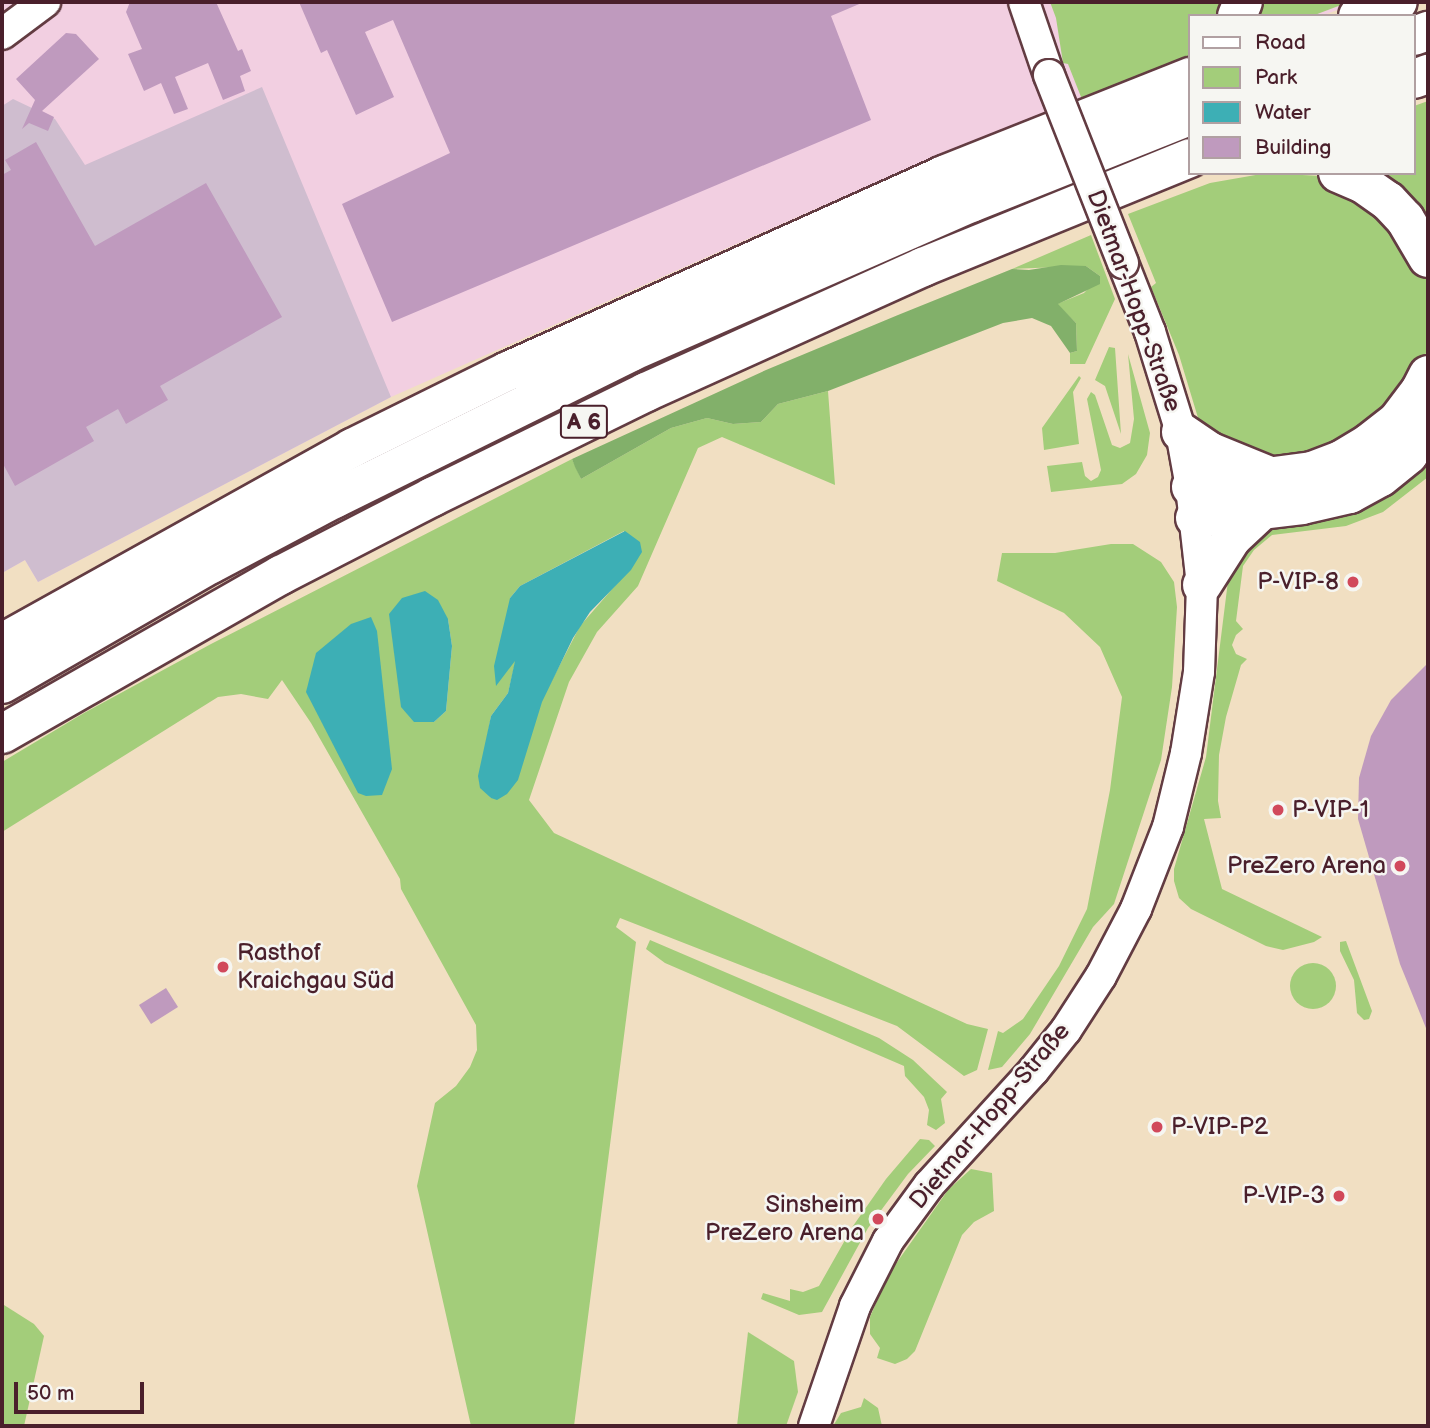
<!DOCTYPE html>
<meta charset="utf-8">
<style>
body{margin:0}
#map{position:relative;width:1430px;height:1428px;overflow:hidden;background:#f1dfc2;font-family:"Balsamiq Sans",sans-serif}
div>[style]{position:absolute}
[style*='--x']{left:calc(var(--x)*1px);top:calc(var(--y)*1px);width:calc(var(--w)*1px);rotate:calc(var(--a)*1deg)}
.built>*{inset:0;background:#f2cfe1}
.industrial>*{inset:0;background:#cfbdcf}
.green>*{inset:0;background:#a3cd7a}
.round{border-radius:50%}
.forest>*{inset:0;background:#82b06a}
.water>*{inset:0;background:#3dafb5}
.building>*{inset:0;background:#bf9abe}
.roads{filter:drop-shadow(2px 0 #633c42) drop-shadow(-2px 0 #633c42) drop-shadow(0 2px #633c42) drop-shadow(0 -2px #633c42)}
.secondary>*{height:30px;margin:-15px;padding:0 15px;transform-origin:15px;border-radius:15px;background:#fff}
.highway>*{height:38px;margin:-19px;padding:0 19px;transform-origin:19px;border-radius:19px;background:#fff}
.bridges{filter:drop-shadow(2px 0 #633c42) drop-shadow(-2px 0 #633c42) drop-shadow(0 2px #633c42) drop-shadow(0 -2px #633c42)}
.secondary-bridge>*{height:30px;margin:-15px;padding:0 15px;transform-origin:15px;border-radius:15px;background:#fff}
.dots>*{width:19px;height:19px;translate:-50% -50%;box-sizing:border-box;border:4px solid #f6f6f2;border-radius:50%}
span{translate:-50% -50%;white-space:nowrap;text-align:center;line-height:1.15;-webkit-text-stroke:5px #f6f6f2;paint-order:stroke}
.shield-label span{padding:2px 5px;background:#f6f6f2;border:2px solid;border-radius:5px;-webkit-text-stroke-width:0}
.shield-label{font-size:23px;color:#4a1f2b;font-weight:700}
.street-label{font-size:24px;color:#4a1f2b}
.poi-label{font-size:24px;color:#4a1f2b}
.right{translate:-100% -50%;text-align:right}
.left{translate:0 -50%;text-align:left}
.frame{position:absolute;inset:0;border:4px solid #4a1f2b;pointer-events:none}
.legend{position:absolute;left:1188px;top:14px;width:228px;height:161px;box-sizing:border-box;background:#f6f6f2;border:2px solid #b1a0a2;margin:0;padding:9px 12px;list-style:none;font-size:21px;color:#4a1f2b}
.legend li{display:flex;align-items:center;gap:14px;height:35px}
.legend b{width:35px;border:2px solid #b1a0a2}
.scale{position:absolute;left:14px;top:1382px;width:130px;height:32px;box-sizing:border-box;border:4px solid #4a1f2b;border-top:0;padding-left:9px;font-size:21px;line-height:24px;white-space:nowrap;color:#4a1f2b;-webkit-text-stroke:5px #f6f6f2;paint-order:stroke}
</style>
<div id="map">
<div class="built">
<div style="clip-path:polygon(2px 2px,1359px 2px,1321px 16px,1190px 16px,1190px 64px,890px 176px,391px 397px,38px 582px,25px 560px,2px 573px)"></div>
</div>
<div class="industrial">
<div style="clip-path:polygon(262px 87px,391px 397px,38px 582px,25px 560px,2px 573px,2px 106px,13px 99px,55px 119px,85px 165px)"></div>
</div>
<div class="green">
<div style="clip-path:polygon(1050px 2px,1235px 2px,1227px 16px,1190px 16px,1190px 56px,1178px 66px,1083px 102px,1068px 64px,1063px 63px,1056px 18px)"></div>
<div style="clip-path:polygon(1254px 2px,1349px 2px,1312px 16px,1249px 16px)"></div>
<div style="clip-path:polygon(1428px 101px,1428px 238px,1365px 173px,1414px 173px,1414px 106px)"></div>
<div style="clip-path:polygon(1267px 173px,1321px 176px,1360px 191px,1428px 277px,1428px 349px,1422px 361px,1381px 412px,1335px 443px,1310px 452px,1261px 459px,1202px 431px,1179px 355px,1151px 287px,1156px 283px,1128px 214px,1210px 183px)"></div>
<div style="clip-path:polygon(1091px 235px,1115px 299px,1085px 364px,1070px 364px,1070px 353px,1077px 351px,1076px 323px,1057px 304px,1084px 293px,1100px 276px,1086px 266px,1012px 269px)"></div>
<div style="clip-path:polygon(1109px 347px,1115px 348px,1121px 434px,1105px 386px,1095px 380px)"></div>
<div style="clip-path:polygon(1128px 354px,1150px 433px,1147px 455px,1136px 474px,1122px 484px,1051px 492px,1047px 466px,1082px 462px,1085px 476px,1091px 481px,1098px 477px,1101px 470px,1087px 399px,1091px 392px,1095px 395px,1112px 445px,1120px 448px,1130px 443px,1134px 419px)"></div>
<div style="clip-path:polygon(1079px 376px,1081px 378px,1073px 392px,1079px 444px,1044px 450px,1042px 428px)"></div>
<div style="clip-path:polygon(evenodd,828px 391px,835px 485px,722px 437px,698px 448px,638px 586px,597px 632px,569px 682px,529px 800px,554px 833px,967px 1024px,988px 1029px,977px 1070px,964px 1076px,897px 1026px,620px 918px,616px 927px,636px 942px,574px 1426px,471px 1426px,417px 1186px,435px 1103px,456px 1086px,470px 1067px,477px 1050px,476px 1025px,401px 889px,400px 879px,311px 723px,282px 680px,268px 699px,241px 694px,218px 697px,2px 832px,2px 762px,84px 713px,211px 644px,572px 459px,581px 479px,671px 428px,707px 418px,733px 424px,761px 422px,778px 404px,828px 391px,624px 531px,634px 564px,580px 626px,491px 798px,479px 782px,491px 716px,508px 693px,516px 659px,510px 598px,520px 586px,624px 531px,828px 391px,448px 619px,452px 646px,446px 711px,434px 722px,414px 722px,448px 619px)"></div>
<div style="clip-path:polygon(1428px 449px,1428px 477px,1383px 512px,1346px 526px,1272px 535px,1254px 550px,1243px 566px,1236px 621px,1243px 629px,1236px 635px,1232px 645px,1236px 654px,1247px 659px,1241px 665px,1226px 717px,1219px 755px,1218px 801px,1221px 818px,1204px 819px,1222px 889px,1322px 937px,1314px 942px,1283px 950px,1266px 946px,1191px 909px,1179px 898px,1174px 881px,1174px 869px,1206px 757px,1229px 573px,1254px 534px)"></div>
<div style="clip-path:polygon(1111px 544px,1133px 544px,1161px 562px,1174px 582px,1177px 607px,1172px 687px,1161px 760px,1114px 904px,1093px 927px,1030px 1034px,1002px 1067px,988px 1070px,998px 1031px,1003px 1033px,1023px 1019px,1059px 966px,1087px 909px,1110px 790px,1122px 697px,1100px 647px,1064px 613px,997px 581px,1002px 553px,1055px 553px)"></div>
<div style="clip-path:polygon(650px 940px,879px 1038px,913px 1060px,947px 1092px,941px 1099px,945px 1123px,936px 1130px,927px 1125px,929px 1110px,924px 1097px,905px 1076px,904px 1066px,665px 963px,646px 949px)"></div>
<div style="clip-path:polygon(1346px 941px,1372px 1011px,1369px 1019px,1364px 1020px,1357px 1013px,1354px 980px,1340px 951px,1340px 942px)"></div>
<div class="round" style="left:1290px;top:963px;width:46px;height:46px"></div>
<div style="clip-path:polygon(920px 1139px,929px 1140px,935px 1146px,908px 1174px,868px 1228px,822px 1312px,799px 1315px,761px 1299px,763px 1293px,790px 1301px,790px 1289px,803px 1292px,819px 1286px,853px 1226px,886px 1179px)"></div>
<div style="clip-path:polygon(971px 1169px,992px 1173px,994px 1211px,974px 1222px,962px 1235px,915px 1351px,907px 1359px,895px 1364px,877px 1358px,880px 1348px,870px 1334px,870px 1317px,888px 1275px,948px 1190px)"></div>
<div style="clip-path:polygon(4px 1305px,34px 1324px,44px 1336px,24px 1426px,2px 1426px)"></div>
<div style="clip-path:polygon(748px 1332px,794px 1361px,798px 1392px,786px 1426px,737px 1426px)"></div>
<div style="clip-path:polygon(864px 1398px,878px 1408px,882px 1426px,833px 1426px,841px 1413px,861px 1407px)"></div>
</div>
<div class="forest">
<div style="clip-path:polygon(1061px 265px,1086px 266px,1100px 276px,1100px 284px,1058px 304px,1076px 323px,1077px 351px,1070px 353px,1051px 326px,1032px 318px,1003px 323px,828px 391px,778px 404px,761px 422px,733px 424px,707px 418px,671px 428px,581px 479px,575px 467px,572px 459px,766px 370px,898px 315px,1012px 269px,1029px 270px)"></div>
</div>
<div class="water">
<div style="clip-path:polygon(625px 531px,640px 542px,642px 552px,631px 570px,590px 612px,573px 638px,542px 702px,518px 780px,507px 794px,497px 800px,491px 798px,480px 788px,478px 776px,491px 716px,508px 693px,515px 661px,496px 686px,494px 666px,510px 598px,520px 586px)"></div>
<div style="clip-path:polygon(425px 591px,438px 600px,448px 619px,452px 646px,446px 711px,434px 722px,414px 722px,401px 707px,389px 614px,402px 598px)"></div>
<div style="clip-path:polygon(371px 617px,377px 631px,392px 769px,382px 795px,366px 796px,358px 793px,306px 692px,316px 653px,351px 624px)"></div>
</div>
<div class="building">
<div style="clip-path:polygon(130px 2px,216px 2px,238px 51px,242px 49px,251px 71px,240px 76px,245px 91px,223px 100px,208px 63px,175px 77px,188px 109px,174px 114px,161px 83px,144px 91px,128px 54px,142px 49px,126px 12px)"></div>
<div style="clip-path:polygon(299px 2px,864px 2px,831px 16px,871px 120px,392px 322px,342px 204px,450px 153px,393px 20px,365px 32px,394px 97px,356px 115px,327px 50px,321px 53px)"></div>
<div style="clip-path:polygon(66px 33px,76px 34px,99px 59px,42px 111px,54px 117px,48px 131px,29px 123px,22px 129px,35px 100px,16px 79px)"></div>
<div style="clip-path:polygon(36px 142px,95px 246px,206px 183px,282px 317px,160px 386px,168px 400px,126px 424px,118px 409px,86px 427px,94px 441px,15px 486px,2px 462px,2px 175px,11px 170px,5px 160px)"></div>
<div style="clip-path:polygon(1428px 663px,1428px 1033px,1400px 964px,1358px 819px,1359px 778px,1371px 736px,1391px 700px)"></div>
<div style="clip-path:polygon(166px 988px,178px 1007px,151px 1024px,139px 1005px)"></div>
</div>
<div class="roads">
<div class="secondary">
<div style="--x:1024;--y:2;--w:77;--a:71.1"></div>
<div style="--x:2;--y:34;--w:54;--a:-36.7"></div>
<div style="--x:814;--y:1426;--w:127;--a:-71.1"></div>
<div style="--x:855;--y:1306;--w:73;--a:-63.1"></div>
<div style="--x:888;--y:1241;--w:69;--a:-53.8"></div>
<div style="--x:929;--y:1185;--w:156;--a:-47.6"></div>
<div style="--x:1034;--y:1070;--w:51;--a:-51.3"></div>
<div style="--x:1066;--y:1030;--w:64;--a:-57.1"></div>
<div style="--x:1101;--y:976;--w:76;--a:-62.4"></div>
<div style="--x:1136;--y:909;--w:88;--a:-68.7"></div>
<div style="--x:1168;--y:827;--w:76;--a:-76.3"></div>
<div style="--x:1186;--y:753;--w:82;--a:-80.9"></div>
<div style="--x:1199;--y:672;--w:87;--a:-88"></div>
<div style="--x:1202;--y:585;--w:99;--a:-96.4"></div>
<div style="--x:1191;--y:487;--w:56;--a:-100.3"></div>
<div style="--x:1181;--y:432;--w:105;--a:-107.2"></div>
<div style="--x:1150;--y:332;--w:74;--a:-111.4"></div>
</div>
<div class="highway">
<div style="--x:1237;--y:16;--w:15;--a:-67"></div>
<div style="--x:1358;--y:16;--w:42;--a:-19.3"></div>
<div style="--x:1414;--y:36;--w:15;--a:-20"></div>
<div style="--x:1414;--y:79;--w:15;--a:-20"></div>
<div style="--x:1338;--y:173;--w:26;--a:23"></div>
<div style="--x:1362;--y:183;--w:32;--a:35"></div>
<div style="--x:1388;--y:201;--w:25;--a:47"></div>
<div style="--x:1405;--y:219;--w:45;--a:59.5"></div>
<div style="--x:1181;--y:432;--w:36;--a:34"></div>
<div style="--x:1211;--y:452;--w:61;--a:22.3"></div>
<div style="--x:1191;--y:487;--w:122;--a:-7.5"></div>
<div style="--x:1312;--y:471;--w:31;--a:-21"></div>
<div style="--x:1341;--y:460;--w:33;--a:-31"></div>
<div style="--x:1369;--y:443;--w:37;--a:-38"></div>
<div style="--x:1398;--y:420;--w:36;--a:-53"></div>
<div style="--x:1420;--y:391;--w:18;--a:-63"></div>
<div style="--x:1195;--y:518;--w:108;--a:-6.9"></div>
<div style="--x:1302;--y:505;--w:49;--a:-12.9"></div>
<div style="--x:1350;--y:494;--w:35;--a:-29"></div>
<div style="--x:1381;--y:477;--w:35;--a:-39"></div>
<div style="--x:1408;--y:455;--w:34;--a:-53"></div>
<div style="--x:1202;--y:585;--w:56;--a:-57.4"></div>
<div style="--x:1232;--y:538;--w:41;--a:-43"></div>
<div style="--x:2;--y:643;--w:401;--a:-29.1"></div>
<div style="--x:352;--y:448;--w:174;--a:-26.3"></div>
<div style="--x:508;--y:371;--w:478;--a:-24.2"></div>
<div style="--x:944;--y:175;--w:265;--a:-21.7"></div>
<div style="--x:2;--y:684;--w:241;--a:-29.9"></div>
<div style="--x:211;--y:564;--w:139;--a:-27.9"></div>
<div style="--x:334;--y:499;--w:331;--a:-26.3"></div>
<div style="--x:631;--y:352;--w:371;--a:-23.7"></div>
<div style="--x:971;--y:203;--w:236;--a:-21.7"></div>
<div style="--x:2;--y:734;--w:321;--a:-29.7"></div>
<div style="--x:281;--y:575;--w:170;--a:-27.3"></div>
<div style="--x:432;--y:497;--w:238;--a:-26.1"></div>
<div style="--x:646;--y:392;--w:304;--a:-24.3"></div>
<div style="--x:923;--y:267;--w:288;--a:-22.2"></div>
</div>
</div>
<div class="bridges">
<div class="secondary-bridge">
<div style="--x:1049;--y:75;--w:202;--a:68.5"></div>
</div>
</div>
<div class="dots">
<div style="left:1353px;top:582px;background:#d1495b"></div>
<div style="left:1278px;top:810px;background:#d1495b"></div>
<div style="left:1400px;top:866px;background:#d1495b"></div>
<div style="left:223px;top:967px;background:#d1495b"></div>
<div style="left:1157px;top:1127px;background:#d1495b"></div>
<div style="left:1339px;top:1196px;background:#d1495b"></div>
<div style="left:878px;top:1219px;background:#d1495b"></div>
</div>
<div class="shield-label">
<span style="left:584px;top:422px">A 6</span>
</div>
<div class="street-label">
<span style="left:1134px;top:301px;rotate:70deg">Dietmar-Hopp-Straße</span>
<span style="left:990px;top:1116px;rotate:-50deg">Dietmar-Hopp-Straße</span>
</div>
<div class="poi-label">
<span class="right" style="left:1339px;top:582px">P-VIP-8</span>
<span class="left" style="left:1292px;top:810px">P-VIP-1</span>
<span class="right" style="left:1386px;top:866px">PreZero Arena</span>
<span class="left" style="left:237px;top:967px">Rasthof<br>Kraichgau Süd</span>
<span class="left" style="left:1171px;top:1127px">P-VIP-P2</span>
<span class="right" style="left:1325px;top:1196px">P-VIP-3</span>
<span class="right" style="left:864px;top:1219px">Sinsheim<br>PreZero Arena</span>
</div>
<div class="frame"></div>
<ul class="legend">
<li><b style="height:9px;background:#fff"></b>Road</li>
<li><b style="height:19px;background:#a3cd7a"></b>Park</li>
<li><b style="height:19px;background:#3dafb5"></b>Water</li>
<li><b style="height:19px;background:#bf9abe"></b>Building</li>
</ul>
<div class="scale">50 m</div>
</div>
